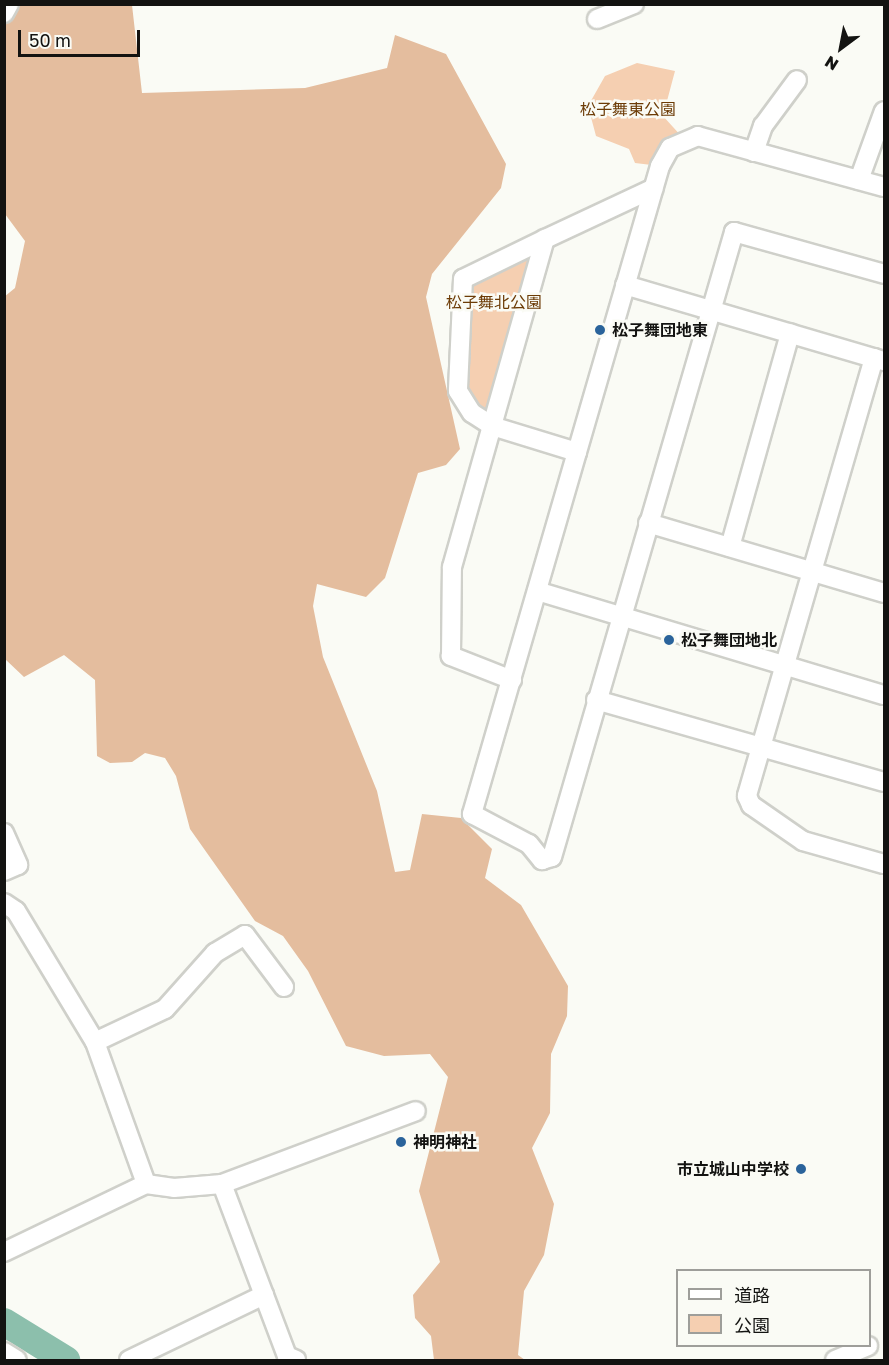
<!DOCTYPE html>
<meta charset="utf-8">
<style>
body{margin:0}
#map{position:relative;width:889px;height:1365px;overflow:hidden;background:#fafbf5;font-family:"Golos Text","Noto Sans JP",sans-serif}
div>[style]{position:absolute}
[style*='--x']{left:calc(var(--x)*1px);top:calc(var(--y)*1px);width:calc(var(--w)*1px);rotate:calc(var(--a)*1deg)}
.green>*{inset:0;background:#f5cfb1}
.forest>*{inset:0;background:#e4bd9e}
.river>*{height:28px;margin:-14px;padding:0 14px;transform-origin:14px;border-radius:14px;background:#8cbfac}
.roads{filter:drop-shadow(2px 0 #cfd0ca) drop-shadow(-2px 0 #cfd0ca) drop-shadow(0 2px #cfd0ca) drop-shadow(0 -2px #cfd0ca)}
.minor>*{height:18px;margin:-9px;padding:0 9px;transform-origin:9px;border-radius:9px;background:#fff}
.dots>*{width:16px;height:16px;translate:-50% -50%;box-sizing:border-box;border:3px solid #fafbf5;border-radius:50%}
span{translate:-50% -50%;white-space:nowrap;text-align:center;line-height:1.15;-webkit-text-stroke:5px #fafbf5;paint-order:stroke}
.park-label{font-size:16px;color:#6c3b06}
.poi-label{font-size:16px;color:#131311;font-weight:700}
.left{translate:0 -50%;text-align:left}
.right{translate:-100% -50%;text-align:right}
.frame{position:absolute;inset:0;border:6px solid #131311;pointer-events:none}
.legend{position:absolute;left:676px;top:1269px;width:195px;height:78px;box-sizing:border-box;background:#fafbf5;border:2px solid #9e9e9a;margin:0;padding:8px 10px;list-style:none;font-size:18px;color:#131311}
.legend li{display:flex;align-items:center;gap:12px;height:30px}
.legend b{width:30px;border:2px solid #9e9e9a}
.north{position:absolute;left:811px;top:18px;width:60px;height:60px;-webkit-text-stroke:4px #fafbf5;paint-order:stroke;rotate:212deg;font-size:16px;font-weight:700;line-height:24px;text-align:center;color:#131311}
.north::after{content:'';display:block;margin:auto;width:21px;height:27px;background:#131311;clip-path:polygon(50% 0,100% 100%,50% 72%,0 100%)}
.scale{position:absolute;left:18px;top:30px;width:122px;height:27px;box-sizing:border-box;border:3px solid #131311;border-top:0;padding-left:8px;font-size:18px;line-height:21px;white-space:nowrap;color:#131311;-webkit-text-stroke:4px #fafbf5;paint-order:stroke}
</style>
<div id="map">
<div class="green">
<div style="clip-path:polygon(637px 63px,675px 71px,663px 116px,683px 138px,660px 166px,635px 163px,629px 149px,596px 136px,588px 106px,605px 76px)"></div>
<div style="clip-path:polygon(545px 239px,492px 426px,458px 391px,463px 279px)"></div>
</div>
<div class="forest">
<div style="clip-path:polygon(4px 5px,132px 5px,142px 93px,305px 88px,387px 68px,395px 35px,446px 54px,506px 164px,501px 188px,432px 274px,426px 297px,460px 449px,446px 465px,418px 473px,385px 578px,366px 597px,317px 584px,313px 606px,323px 657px,377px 791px,395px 872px,410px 870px,422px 814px,461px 818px,492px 849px,485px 878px,521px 905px,568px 986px,567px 1016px,551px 1054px,550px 1113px,532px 1148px,554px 1204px,544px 1255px,524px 1291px,518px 1355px,525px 1360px,434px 1360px,431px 1336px,415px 1318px,413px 1295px,440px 1262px,419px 1191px,448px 1077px,430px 1054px,384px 1056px,346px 1046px,308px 971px,283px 936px,255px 921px,190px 829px,176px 776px,165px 758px,145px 753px,132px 762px,110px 763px,97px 756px,95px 680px,64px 655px,24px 677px,5px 659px,4px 297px,15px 288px,25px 241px,5px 214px)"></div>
</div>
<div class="river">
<div style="--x:4;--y:1322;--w:73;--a:31.5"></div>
</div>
<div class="roads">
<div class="minor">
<div style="--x:4;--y:13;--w:10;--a:-61"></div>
<div style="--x:597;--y:19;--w:40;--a:-22"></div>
<div style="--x:754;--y:152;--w:28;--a:-71"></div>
<div style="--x:763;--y:126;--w:57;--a:-53.5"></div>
<div style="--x:859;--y:180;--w:73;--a:-70.1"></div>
<div style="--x:884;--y:187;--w:193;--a:-164.7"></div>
<div style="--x:698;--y:136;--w:30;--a:157"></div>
<div style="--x:670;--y:148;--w:21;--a:119"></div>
<div style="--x:660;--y:166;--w:675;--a:106.18"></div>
<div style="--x:472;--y:814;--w:64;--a:27.8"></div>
<div style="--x:529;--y:844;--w:21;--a:51"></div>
<div style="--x:542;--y:860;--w:10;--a:-17"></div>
<div style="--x:552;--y:857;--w:651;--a:-73.76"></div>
<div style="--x:734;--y:232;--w:156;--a:15.6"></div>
<div style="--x:545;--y:239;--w:91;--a:154"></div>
<div style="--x:463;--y:279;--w:112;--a:92.6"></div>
<div style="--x:458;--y:391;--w:26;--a:58"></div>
<div style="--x:472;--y:413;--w:24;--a:33"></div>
<div style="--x:492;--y:426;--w:89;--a:17"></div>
<div style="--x:625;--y:285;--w:270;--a:16.4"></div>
<div style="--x:874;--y:358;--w:456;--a:106.2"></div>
<div style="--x:747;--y:796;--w:10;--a:66"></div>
<div style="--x:751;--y:805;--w:63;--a:34.7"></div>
<div style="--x:803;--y:841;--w:84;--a:15.9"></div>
<div style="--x:648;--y:523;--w:246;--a:16.5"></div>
<div style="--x:730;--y:547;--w:222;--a:-74.3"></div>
<div style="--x:537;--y:591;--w:362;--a:16.7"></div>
<div style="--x:512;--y:680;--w:66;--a:-158.5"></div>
<div style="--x:451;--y:656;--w:89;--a:-89.4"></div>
<div style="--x:452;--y:567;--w:341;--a:-74.2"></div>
<div style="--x:545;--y:239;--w:120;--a:-25.1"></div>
<div style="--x:596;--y:700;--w:299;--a:15.9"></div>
<div style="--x:4;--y:833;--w:35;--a:66"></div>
<div style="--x:18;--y:865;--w:15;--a:157"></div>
<div style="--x:4;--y:903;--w:14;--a:34"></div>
<div style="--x:16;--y:911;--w:153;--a:58.9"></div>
<div style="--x:95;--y:1042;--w:151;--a:70.2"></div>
<div style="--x:95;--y:1042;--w:77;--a:-25.2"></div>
<div style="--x:165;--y:1009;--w:75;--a:-48.2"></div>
<div style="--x:215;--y:953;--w:35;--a:-31"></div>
<div style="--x:245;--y:935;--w:65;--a:53.1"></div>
<div style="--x:222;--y:1184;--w:184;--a:69.3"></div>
<div style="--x:287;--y:1356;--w:10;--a:24"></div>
<div style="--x:4;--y:1252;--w:157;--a:-25.6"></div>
<div style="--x:146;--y:1184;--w:28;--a:8"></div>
<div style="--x:174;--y:1188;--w:48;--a:-4.8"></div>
<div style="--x:222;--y:1184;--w:207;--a:-20.6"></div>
<div style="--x:4;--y:1352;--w:15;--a:32"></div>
<div style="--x:129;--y:1360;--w:150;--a:-25.7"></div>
<div style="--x:835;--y:1360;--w:36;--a:-23"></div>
</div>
</div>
<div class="dots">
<div style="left:600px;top:330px;background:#2a639b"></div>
<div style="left:669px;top:640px;background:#2a639b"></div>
<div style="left:401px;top:1142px;background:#2a639b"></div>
<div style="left:801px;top:1169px;background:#2a639b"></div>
</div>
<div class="park-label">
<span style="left:628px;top:109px">松子舞東公園</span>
<span style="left:494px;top:302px">松子舞北公園</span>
</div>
<div class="poi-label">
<span class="left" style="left:612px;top:330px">松子舞団地東</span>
<span class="left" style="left:681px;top:640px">松子舞団地北</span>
<span class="left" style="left:413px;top:1142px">神明神社</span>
<span class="right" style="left:789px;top:1169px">市立城山中学校</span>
</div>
<div class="frame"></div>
<ul class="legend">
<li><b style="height:8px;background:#fff"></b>道路</li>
<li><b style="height:16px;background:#f5cfb1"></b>公園</li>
</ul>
<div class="north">N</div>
<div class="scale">50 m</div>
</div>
